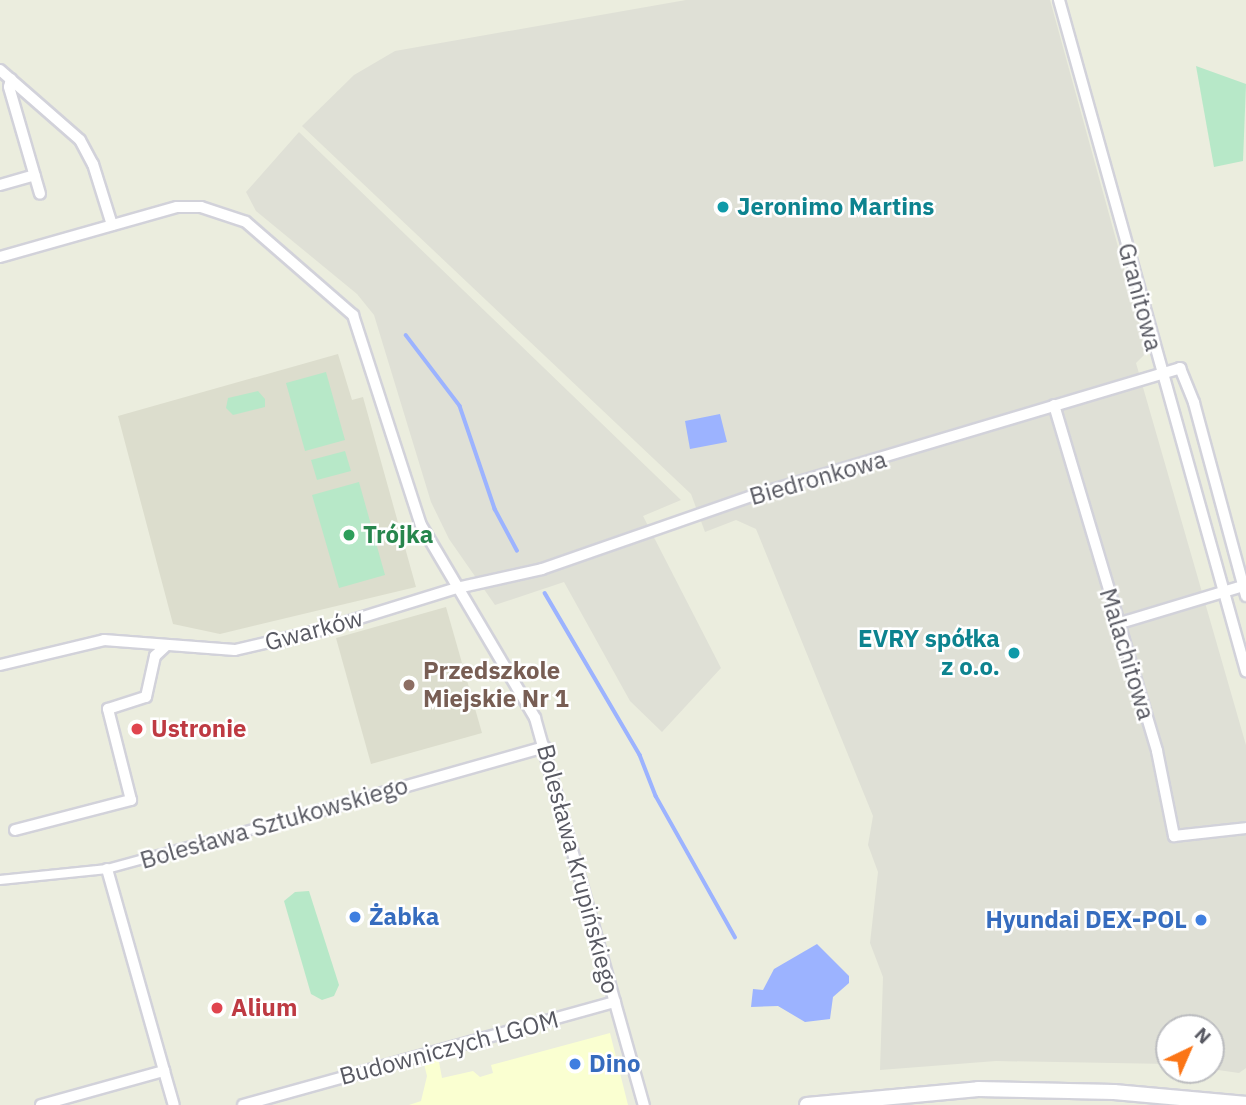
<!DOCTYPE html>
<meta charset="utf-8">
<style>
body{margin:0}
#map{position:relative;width:1246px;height:1105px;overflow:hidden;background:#ebedde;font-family:"IBM Plex Sans",sans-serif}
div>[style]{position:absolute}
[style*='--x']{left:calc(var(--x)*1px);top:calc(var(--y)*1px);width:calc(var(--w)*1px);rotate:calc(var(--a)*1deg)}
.commercial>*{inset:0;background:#faffd1}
.industrial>*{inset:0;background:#dfe0d6}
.education>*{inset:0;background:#dcddcd}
.green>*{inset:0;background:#b7e8c8}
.water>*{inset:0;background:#9cb3ff}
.stream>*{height:3.5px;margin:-1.75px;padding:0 1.75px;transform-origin:1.75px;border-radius:1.75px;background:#9cb3ff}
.roads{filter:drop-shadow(2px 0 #d2d2da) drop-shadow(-2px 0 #d2d2da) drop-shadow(0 2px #d2d2da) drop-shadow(0 -2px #d2d2da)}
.pedestrian>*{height:8px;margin:-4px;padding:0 4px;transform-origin:4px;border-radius:4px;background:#fff}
.minor>*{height:10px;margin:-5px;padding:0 5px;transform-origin:5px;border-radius:5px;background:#fff}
.secondary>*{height:14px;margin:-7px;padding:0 7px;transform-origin:7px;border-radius:7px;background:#fff}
.dots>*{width:19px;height:19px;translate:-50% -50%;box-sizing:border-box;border:4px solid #fff;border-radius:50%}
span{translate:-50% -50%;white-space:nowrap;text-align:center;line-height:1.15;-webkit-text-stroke:5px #fff;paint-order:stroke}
.culture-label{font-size:24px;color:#0d838f;font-weight:700}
.left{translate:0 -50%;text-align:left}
.right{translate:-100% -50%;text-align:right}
.street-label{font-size:24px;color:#585962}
.leisure-label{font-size:24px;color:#27864d;font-weight:700}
.education-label{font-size:24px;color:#785e54;font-weight:700}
.health-label{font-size:24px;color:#be3a42;font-weight:700}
.shop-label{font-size:24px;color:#366cbe;font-weight:700}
.north{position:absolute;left:1155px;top:1014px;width:70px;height:70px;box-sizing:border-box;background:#fff;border:2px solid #bcbdc0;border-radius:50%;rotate:44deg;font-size:19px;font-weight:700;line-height:28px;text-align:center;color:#585962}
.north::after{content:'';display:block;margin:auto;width:24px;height:32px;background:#fb7516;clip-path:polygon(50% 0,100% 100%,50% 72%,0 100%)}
</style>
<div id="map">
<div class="commercial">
<div style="clip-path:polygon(610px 1033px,628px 1105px,409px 1105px,421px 1101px,427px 1076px,423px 1060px,442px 1055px,439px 1062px,442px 1078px,473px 1071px,480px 1077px,493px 1073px,491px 1065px)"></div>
</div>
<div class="industrial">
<div style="clip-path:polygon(686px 0,1050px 0,1147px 352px,1136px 363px,1246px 745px,1246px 1068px,1239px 1073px,1211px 1069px,1211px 1028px,1169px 1028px,1169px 1064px,996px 1061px,880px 1070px,883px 977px,870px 943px,878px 872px,868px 845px,873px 816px,756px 529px,736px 520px,705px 532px,691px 494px,302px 126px,354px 75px,395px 51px)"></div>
<div style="clip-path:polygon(299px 132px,681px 500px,643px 516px,721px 668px,662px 732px,630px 701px,564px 582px,495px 605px,449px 539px,431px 502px,374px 315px,357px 294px,256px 211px,246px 192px)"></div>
</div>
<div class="education">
<div style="clip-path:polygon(338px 354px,352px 400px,363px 397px,416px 587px,220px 634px,173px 624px,118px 416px)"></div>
<div style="clip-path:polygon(446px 607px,482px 733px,371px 764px,336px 638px)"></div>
</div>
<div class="green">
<div style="clip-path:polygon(1196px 66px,1246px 84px,1243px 161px,1214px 167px)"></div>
<div style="clip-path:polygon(326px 372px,345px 440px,305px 451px,286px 383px)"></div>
<div style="clip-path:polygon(258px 391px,265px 399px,265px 407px,233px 415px,226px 408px,228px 398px)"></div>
<div style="clip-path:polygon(345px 451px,351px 471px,317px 480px,311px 460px)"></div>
<div style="clip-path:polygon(359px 482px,385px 575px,339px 588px,312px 495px)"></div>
<div style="clip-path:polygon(309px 891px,339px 985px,334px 996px,322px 1000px,311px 994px,284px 901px,295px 892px)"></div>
</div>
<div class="water">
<div style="clip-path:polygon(720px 414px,727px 442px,690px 449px,685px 421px)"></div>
<div style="clip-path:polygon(817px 944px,849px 976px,849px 983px,833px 997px,830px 1019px,805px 1022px,778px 1006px,751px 1007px,753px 989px,763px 990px,774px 969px)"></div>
</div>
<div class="stream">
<div style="--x:406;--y:335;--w:89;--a:52.7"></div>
<div style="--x:460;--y:406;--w:109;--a:71.2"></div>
<div style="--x:495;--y:509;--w:47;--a:61.8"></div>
<div style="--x:545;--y:593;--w:188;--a:59.6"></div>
<div style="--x:640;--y:755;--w:44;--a:68.7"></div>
<div style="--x:656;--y:796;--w:162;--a:60.7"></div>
</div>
<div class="roads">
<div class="pedestrian">
<div style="--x:0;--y:880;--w:108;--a:-5.9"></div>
<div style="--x:107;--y:869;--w:208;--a:-15.3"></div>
</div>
<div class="minor">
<div style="--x:1059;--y:0;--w:697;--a:74.43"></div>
<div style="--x:0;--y:70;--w:106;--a:41.2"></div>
<div style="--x:80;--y:140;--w:27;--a:62"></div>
<div style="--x:93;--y:164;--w:64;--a:72.7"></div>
<div style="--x:11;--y:79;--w:8;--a:104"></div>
<div style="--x:9;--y:87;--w:111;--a:73.8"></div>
<div style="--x:0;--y:185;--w:36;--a:-16"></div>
<div style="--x:0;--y:257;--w:184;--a:-15.8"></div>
<div style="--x:177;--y:207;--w:24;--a:0"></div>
<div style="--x:201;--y:207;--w:47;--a:18.4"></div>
<div style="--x:246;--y:222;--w:142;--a:41"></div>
<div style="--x:353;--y:315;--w:221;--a:72.1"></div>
<div style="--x:421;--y:525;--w:224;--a:59.4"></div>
<div style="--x:535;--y:718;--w:402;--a:74.3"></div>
<div style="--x:1054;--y:405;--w:361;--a:73.4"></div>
<div style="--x:1157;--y:751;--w:87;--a:78.7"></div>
<div style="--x:1174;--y:836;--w:72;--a:-6.3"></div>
<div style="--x:1117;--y:624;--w:132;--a:-16.8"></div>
<div style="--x:0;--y:665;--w:107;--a:-13.5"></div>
<div style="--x:104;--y:640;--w:131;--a:4.4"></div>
<div style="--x:235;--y:650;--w:88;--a:-13.1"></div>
<div style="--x:321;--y:630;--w:142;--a:-17.2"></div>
<div style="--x:457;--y:588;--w:87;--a:-12.6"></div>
<div style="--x:542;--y:569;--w:225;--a:-19.2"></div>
<div style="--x:755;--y:495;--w:444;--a:-16.6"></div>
<div style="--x:1180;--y:368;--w:38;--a:68"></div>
<div style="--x:1194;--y:403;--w:200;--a:74.9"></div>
<div style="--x:308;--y:814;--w:246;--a:-15.8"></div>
<div style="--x:15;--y:830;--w:120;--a:-14.5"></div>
<div style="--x:131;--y:800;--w:94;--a:-104.2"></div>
<div style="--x:108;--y:709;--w:40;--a:-18"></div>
<div style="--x:146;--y:697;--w:42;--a:-77.6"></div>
<div style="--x:155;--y:656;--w:16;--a:-43"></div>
<div style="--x:107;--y:869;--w:210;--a:74.2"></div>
<div style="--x:41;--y:1105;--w:128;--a:-15.5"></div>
<div style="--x:164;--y:1071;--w:35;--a:74"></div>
<div style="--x:243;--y:1105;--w:386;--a:-15.5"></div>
</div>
<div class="secondary">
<div style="--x:807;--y:1105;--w:172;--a:-5.3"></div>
<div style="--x:978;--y:1089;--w:136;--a:1.3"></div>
<div style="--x:1114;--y:1092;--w:133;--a:5.2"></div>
</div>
</div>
<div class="dots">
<div style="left:723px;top:207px;background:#0f9aa8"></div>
<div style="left:349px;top:535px;background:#2e9e5b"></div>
<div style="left:1014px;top:653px;background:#0f9aa8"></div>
<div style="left:409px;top:685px;background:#8d6e63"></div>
<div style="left:137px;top:729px;background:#e0444e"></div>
<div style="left:355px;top:917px;background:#3f7fe0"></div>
<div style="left:1201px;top:920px;background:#3f7fe0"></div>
<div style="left:217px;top:1008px;background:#e0444e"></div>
<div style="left:575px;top:1064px;background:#3f7fe0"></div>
</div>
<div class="culture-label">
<span class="left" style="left:737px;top:207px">Jeronimo Martins</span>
<span class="right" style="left:1000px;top:653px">EVRY spółka<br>z o.o.</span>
</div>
<div class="street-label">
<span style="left:1140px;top:297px;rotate:75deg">Granitowa</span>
<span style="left:818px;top:478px;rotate:-16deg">Biedronkowa</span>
<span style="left:314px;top:630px;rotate:-15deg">Gwarków</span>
<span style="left:1127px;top:654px;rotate:73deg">Malachitowa</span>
<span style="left:274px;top:823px;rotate:-16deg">Bolesława Sztukowskiego</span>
<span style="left:578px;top:869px;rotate:75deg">Bolesława Krupińskiego</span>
<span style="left:449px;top:1048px;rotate:-15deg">Budowniczych LGOM</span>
</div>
<div class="leisure-label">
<span class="left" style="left:363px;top:535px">Trójka</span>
</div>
<div class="education-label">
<span class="left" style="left:423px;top:685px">Przedszkole<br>Miejskie Nr 1</span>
</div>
<div class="health-label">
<span class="left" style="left:151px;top:729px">Ustronie</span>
<span class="left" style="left:231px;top:1008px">Alium</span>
</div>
<div class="shop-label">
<span class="left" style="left:369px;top:917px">Żabka</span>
<span class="right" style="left:1187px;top:920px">Hyundai DEX-POL</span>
<span class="left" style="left:589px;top:1064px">Dino</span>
</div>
<div class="north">N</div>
</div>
